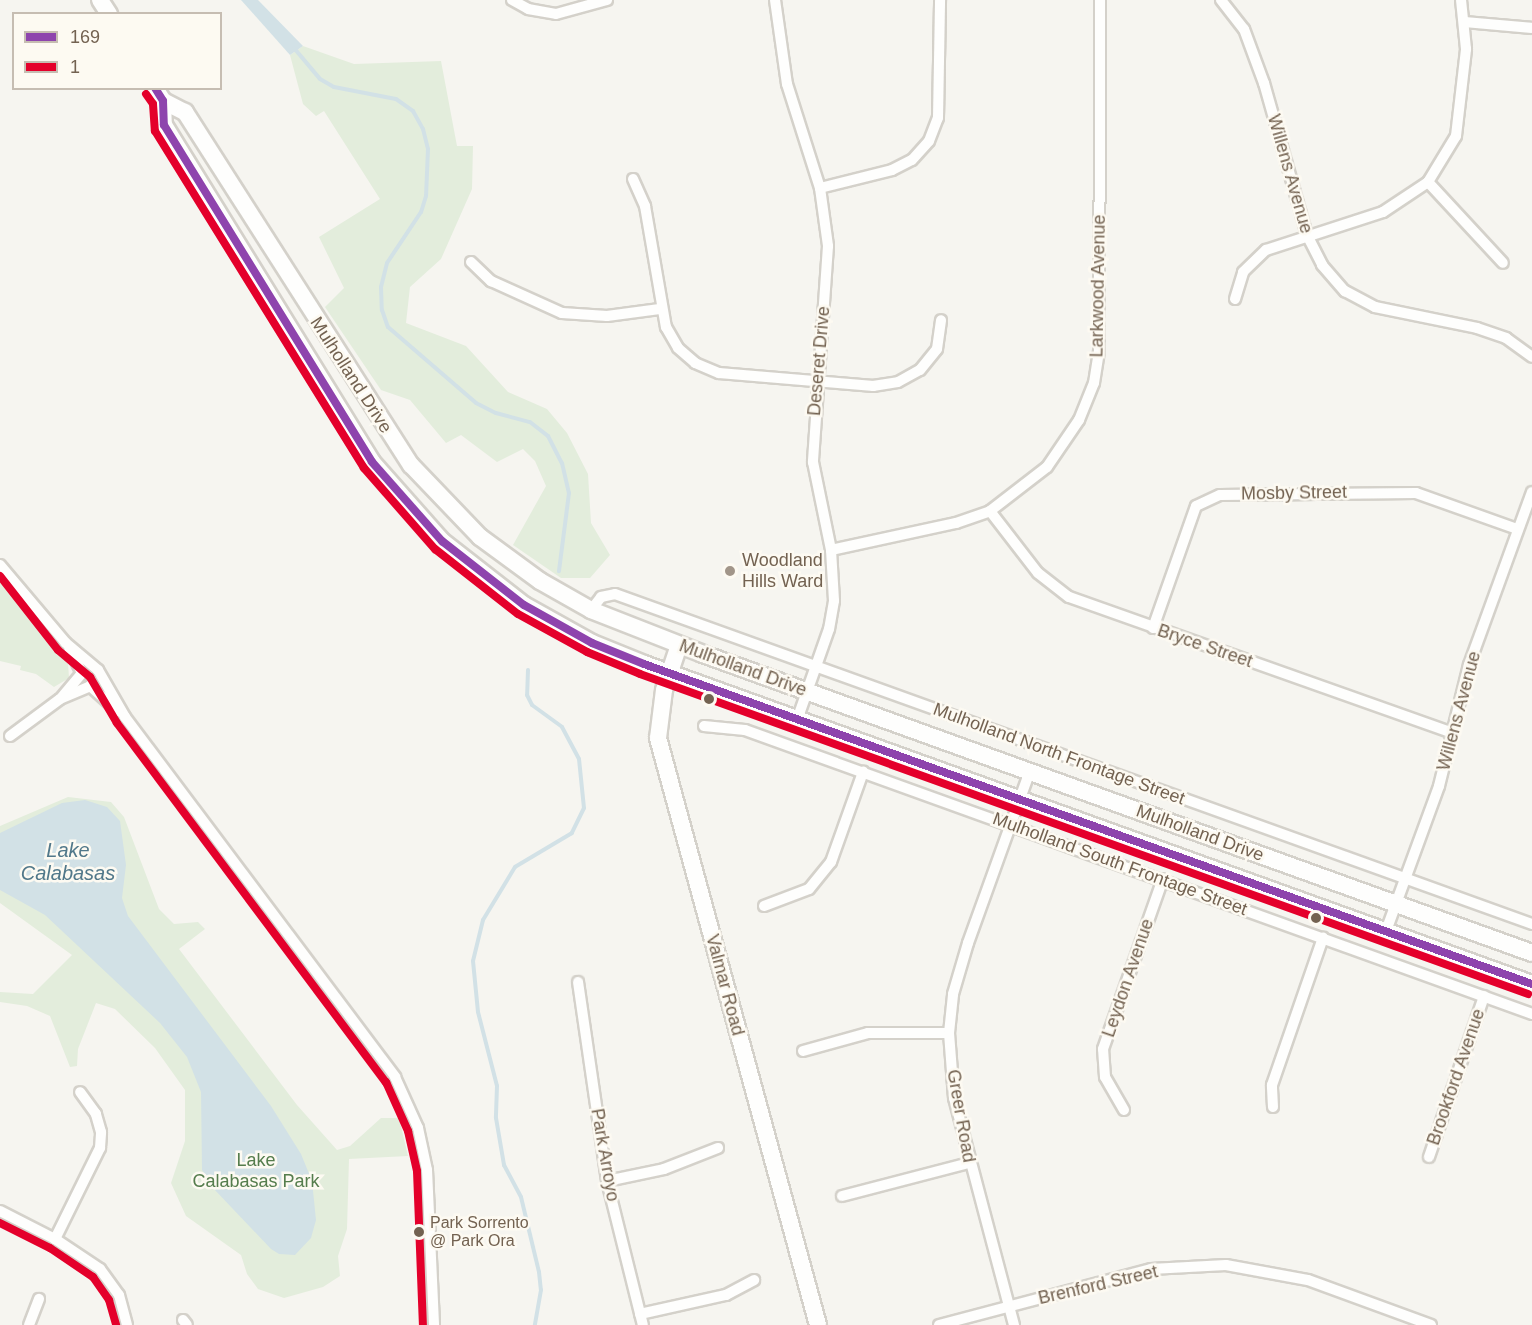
<!DOCTYPE html>
<style>
body{margin:0}
#map{position:relative;width:1532px;height:1325px;overflow:hidden;background:#f6f5f0;font-family:Arial,sans-serif}
div>[style]{position:absolute}
[style*='--x']{left:calc(var(--x)*1px);top:calc(var(--y)*1px);width:calc(var(--w)*1px);rotate:calc(var(--a)*1deg)}
.green>*{inset:0;background:#e3eddc}
.water>*{inset:0;background:#d2e1e6}
.stream>*{height:4px;margin:-2px;padding:0 2px;transform-origin:2px;border-radius:2px;background:#d2e1e6}
.roads{filter:drop-shadow(2px 0 #d4d1ca) drop-shadow(-2px 0 #d4d1ca) drop-shadow(0 2px #d4d1ca) drop-shadow(0 -2px #d4d1ca)}
.street>*{height:10px;margin:-5px;padding:0 5px;transform-origin:5px;border-radius:5px;background:#fefefd}
.secondary>*{height:16px;margin:-8px;padding:0 8px;transform-origin:8px;border-radius:8px;background:#fefefd}
.bus-1>*{height:8px;margin:-4px;padding:0 4px;transform-origin:4px;border-radius:4px;background:#8e44ad}
.bus-2>*{height:8px;margin:-4px;padding:0 4px;transform-origin:4px;border-radius:4px;background:#e4002b}
.dots>*{width:16px;height:16px;translate:-50% -50%;box-sizing:border-box;border:3px solid #fdfaf2;border-radius:50%}
span{translate:-50% -50%;white-space:nowrap;text-align:center;line-height:1.15;-webkit-text-stroke:5px #fdfaf2;paint-order:stroke}
.bus-label{font-size:16px;color:#736251}
.left{translate:0 -50%;text-align:left}
.street-label{font-size:18px;color:#736251}
.poi-label{font-size:18px;color:#736251}
.park-label{font-size:18px;color:#557d4d}
.water-label{font-size:20px;color:#51788a;font-style:italic}
.legend{position:absolute;left:12px;top:12px;width:210px;height:78px;box-sizing:border-box;background:#fdfaf2;border:2px solid #c6bdb2;margin:0;padding:8px 10px;list-style:none;font-size:18px;color:#736251}
.legend li{display:flex;align-items:center;gap:12px;height:30px}
.legend b{width:30px;border:2px solid #c6bdb2}
</style>
<div id="map">
<div class="green">
<div style="clip-path:polygon(303px 46px,354px 64px,441px 61px,457px 146px,473px 146px,472px 189px,441px 259px,410px 287px,406px 323px,466px 346px,508px 392px,547px 409px,567px 433px,588px 474px,591px 523px,610px 555px,590px 578px,561px 578px,513px 545px,546px 486px,535px 461px,523px 449px,497px 462px,461px 435px,446px 443px,410px 400px,381px 390px,325px 307px,344px 288px,319px 237px,380px 199px,324px 111px,316px 116px,303px 104px,290px 55px)"></div>
<div style="clip-path:polygon(0 581px,68px 662px,69px 678px,54px 687px,36px 674px,20px 670px,21px 666px,0 661px)"></div>
<div style="clip-path:polygon(68px 797px,111px 802px,124px 817px,159px 909px,174px 924px,198px 922px,205px 929px,179px 949px,297px 1105px,337px 1150px,350px 1146px,381px 1118px,399px 1118px,408px 1156px,349px 1159px,347px 1229px,338px 1256px,340px 1276px,323px 1287px,284px 1298px,258px 1289px,247px 1274px,241px 1255px,186px 1216px,171px 1183px,185px 1141px,185px 1090px,155px 1048px,115px 1009px,96px 1003px,78px 1049px,77px 1066px,70px 1067px,50px 1016px,27px 1006px,0 1002px,0 992px,33px 994px,72px 955px,0 903px,0 826px)"></div>
</div>
<div class="water">
<div style="clip-path:polygon(241px 0,258px 0,303px 46px,290px 55px)"></div>
<div style="clip-path:polygon(85px 800px,107px 807px,120px 821px,126px 865px,122px 898px,128px 916px,271px 1106px,301px 1154px,312px 1181px,316px 1220px,311px 1238px,295px 1255px,279px 1254px,271px 1249px,213px 1188px,202px 1170px,201px 1092px,187px 1057px,160px 1023px,45px 915px,0 890px,0 833px,62px 803px)"></div>
</div>
<div class="stream">
<div style="--x:294;--y:48;--w:40;--a:50"></div>
<div style="--x:320;--y:79;--w:16;--a:30"></div>
<div style="--x:334;--y:87;--w:63;--a:11"></div>
<div style="--x:396;--y:99;--w:21;--a:35"></div>
<div style="--x:413;--y:111;--w:21;--a:61"></div>
<div style="--x:423;--y:129;--w:21;--a:76"></div>
<div style="--x:428;--y:149;--w:47;--a:92.4"></div>
<div style="--x:426;--y:196;--w:17;--a:107"></div>
<div style="--x:421;--y:212;--w:61;--a:123.7"></div>
<div style="--x:387;--y:263;--w:25;--a:104"></div>
<div style="--x:381;--y:287;--w:23;--a:88"></div>
<div style="--x:382;--y:310;--w:18;--a:71"></div>
<div style="--x:388;--y:327;--w:116;--a:40.8"></div>
<div style="--x:476;--y:403;--w:22;--a:27"></div>
<div style="--x:496;--y:413;--w:35;--a:15"></div>
<div style="--x:530;--y:422;--w:23;--a:38"></div>
<div style="--x:548;--y:436;--w:30;--a:63"></div>
<div style="--x:562;--y:463;--w:31;--a:77"></div>
<div style="--x:569;--y:493;--w:79;--a:97.3"></div>
<div style="--x:528;--y:670;--w:25;--a:92"></div>
<div style="--x:527;--y:695;--w:11;--a:63"></div>
<div style="--x:532;--y:705;--w:37;--a:36"></div>
<div style="--x:562;--y:727;--w:36;--a:62"></div>
<div style="--x:579;--y:759;--w:49;--a:84.2"></div>
<div style="--x:584;--y:808;--w:28;--a:116"></div>
<div style="--x:572;--y:833;--w:66;--a:149.2"></div>
<div style="--x:515;--y:867;--w:62;--a:121.1"></div>
<div style="--x:483;--y:920;--w:42;--a:103.7"></div>
<div style="--x:473;--y:961;--w:51;--a:84.4"></div>
<div style="--x:478;--y:1012;--w:76;--a:75.6"></div>
<div style="--x:497;--y:1086;--w:32;--a:92"></div>
<div style="--x:496;--y:1118;--w:48;--a:80.3"></div>
<div style="--x:504;--y:1165;--w:36;--a:62"></div>
<div style="--x:521;--y:1197;--w:77;--a:76.5"></div>
<div style="--x:539;--y:1272;--w:18;--a:84"></div>
<div style="--x:541;--y:1290;--w:36;--a:100"></div>
</div>
<div class="roads">
<div class="street">
<div style="--x:512;--y:0;--w:18;--a:29"></div>
<div style="--x:528;--y:9;--w:28;--a:10"></div>
<div style="--x:556;--y:14;--w:53;--a:-15.4"></div>
<div style="--x:775;--y:0;--w:85;--a:81.9"></div>
<div style="--x:787;--y:84;--w:109;--a:72.4"></div>
<div style="--x:820;--y:188;--w:59;--a:82.1"></div>
<div style="--x:828;--y:246;--w:217;--a:94"></div>
<div style="--x:813;--y:462;--w:90;--a:78.4"></div>
<div style="--x:831;--y:550;--w:51;--a:86.6"></div>
<div style="--x:834;--y:601;--w:28;--a:100"></div>
<div style="--x:829;--y:629;--w:96;--a:109.4"></div>
<div style="--x:1221;--y:0;--w:37;--a:52"></div>
<div style="--x:1244;--y:29;--w:58;--a:69.7"></div>
<div style="--x:1264;--y:83;--w:158;--a:74.2"></div>
<div style="--x:1307;--y:235;--w:34;--a:63"></div>
<div style="--x:1322;--y:265;--w:35;--a:49"></div>
<div style="--x:1345;--y:291;--w:34;--a:28"></div>
<div style="--x:1375;--y:307;--w:104;--a:11.6"></div>
<div style="--x:1477;--y:328;--w:31;--a:19"></div>
<div style="--x:1506;--y:338;--w:32;--a:36"></div>
<div style="--x:1464;--y:22;--w:68;--a:5"></div>
<div style="--x:633;--y:179;--w:30;--a:66"></div>
<div style="--x:645;--y:206;--w:123;--a:80.2"></div>
<div style="--x:666;--y:327;--w:24;--a:60"></div>
<div style="--x:678;--y:348;--w:23;--a:41"></div>
<div style="--x:695;--y:363;--w:26;--a:23"></div>
<div style="--x:719;--y:373;--w:155;--a:4.8"></div>
<div style="--x:873;--y:386;--w:25;--a:-9"></div>
<div style="--x:898;--y:382;--w:25;--a:-29"></div>
<div style="--x:920;--y:370;--w:27;--a:-51"></div>
<div style="--x:937;--y:349;--w:29;--a:-82"></div>
<div style="--x:1428;--y:182;--w:110;--a:47.2"></div>
<div style="--x:820;--y:188;--w:74;--a:-14"></div>
<div style="--x:892;--y:170;--w:22;--a:-27"></div>
<div style="--x:912;--y:160;--w:25;--a:-48"></div>
<div style="--x:929;--y:141;--w:25;--a:-69"></div>
<div style="--x:938;--y:118;--w:118;--a:-89"></div>
<div style="--x:471;--y:262;--w:28;--a:44"></div>
<div style="--x:491;--y:281;--w:78;--a:24.3"></div>
<div style="--x:562;--y:313;--w:45;--a:3.8"></div>
<div style="--x:607;--y:316;--w:53;--a:-7.5"></div>
<div style="--x:1235;--y:299;--w:28;--a:-73"></div>
<div style="--x:1243;--y:272;--w:32;--a:-44"></div>
<div style="--x:1266;--y:250;--w:123;--a:-18"></div>
<div style="--x:1383;--y:212;--w:54;--a:-33.7"></div>
<div style="--x:1428;--y:182;--w:54;--a:-58.7"></div>
<div style="--x:1456;--y:136;--w:88;--a:-83.4"></div>
<div style="--x:1466;--y:49;--w:49;--a:-95.8"></div>
<div style="--x:990;--y:511;--w:78;--a:52.3"></div>
<div style="--x:1038;--y:573;--w:39;--a:38"></div>
<div style="--x:1069;--y:597;--w:406;--a:19.5"></div>
<div style="--x:831;--y:550;--w:128;--a:-12.2"></div>
<div style="--x:956;--y:523;--w:36;--a:-19"></div>
<div style="--x:990;--y:511;--w:72;--a:-37.7"></div>
<div style="--x:1047;--y:467;--w:57;--a:-55.8"></div>
<div style="--x:1079;--y:420;--w:40;--a:-68"></div>
<div style="--x:1094;--y:383;--w:31;--a:-81"></div>
<div style="--x:1099;--y:352;--w:352;--a:-89.8"></div>
<div style="--x:0;--y:565;--w:102;--a:49.8"></div>
<div style="--x:66;--y:643;--w:42;--a:40.2"></div>
<div style="--x:98;--y:670;--w:54;--a:60.1"></div>
<div style="--x:125;--y:717;--w:450;--a:53.1"></div>
<div style="--x:395;--y:1077;--w:56;--a:65.7"></div>
<div style="--x:418;--y:1128;--w:43;--a:77.9"></div>
<div style="--x:427;--y:1170;--w:155;--a:87.4"></div>
<div style="--x:591;--y:610;--w:16;--a:-52"></div>
<div style="--x:601;--y:597;--w:14;--a:-12"></div>
<div style="--x:615;--y:594;--w:975;--a:19.79"></div>
<div style="--x:1153;--y:628;--w:129;--a:-70.6"></div>
<div style="--x:1196;--y:506;--w:26;--a:-25"></div>
<div style="--x:1220;--y:495;--w:196;--a:-0.6"></div>
<div style="--x:1416;--y:493;--w:107;--a:19.6"></div>
<div style="--x:62;--y:697;--w:31;--a:-50"></div>
<div style="--x:82;--y:673;--w:28;--a:-117"></div>
<div style="--x:704;--y:726;--w:41;--a:5.6"></div>
<div style="--x:745;--y:730;--w:837;--a:19.84"></div>
<div style="--x:10;--y:736;--w:62;--a:-36.5"></div>
<div style="--x:60;--y:699;--w:33;--a:-23"></div>
<div style="--x:90;--y:686;--w:38;--a:42"></div>
<div style="--x:764;--y:906;--w:48;--a:-20.7"></div>
<div style="--x:809;--y:889;--w:35;--a:-51"></div>
<div style="--x:831;--y:862;--w:96;--a:-70.4"></div>
<div style="--x:1386;--y:931;--w:154;--a:-69.9"></div>
<div style="--x:1439;--y:786;--w:125;--a:-76.1"></div>
<div style="--x:1469;--y:665;--w:184;--a:-70"></div>
<div style="--x:578;--y:982;--w:201;--a:81.7"></div>
<div style="--x:607;--y:1181;--w:148;--a:76"></div>
<div style="--x:803;--y:1051;--w:67;--a:-15.5"></div>
<div style="--x:868;--y:1033;--w:81;--a:0"></div>
<div style="--x:1273;--y:1107;--w:22;--a:-93"></div>
<div style="--x:1272;--y:1085;--w:156;--a:-70.9"></div>
<div style="--x:1124;--y:1110;--w:38;--a:-120"></div>
<div style="--x:1105;--y:1077;--w:28;--a:-94"></div>
<div style="--x:1103;--y:1049;--w:180;--a:-70.6"></div>
<div style="--x:1429;--y:1157;--w:170;--a:-71.1"></div>
<div style="--x:607;--y:1181;--w:58;--a:-11.9"></div>
<div style="--x:664;--y:1169;--w:58;--a:-21.3"></div>
<div style="--x:842;--y:1196;--w:131;--a:-14.6"></div>
<div style="--x:0;--y:1211;--w:62;--a:27"></div>
<div style="--x:55;--y:1239;--w:54;--a:33.7"></div>
<div style="--x:100;--y:1269;--w:32;--a:54"></div>
<div style="--x:119;--y:1295;--w:31;--a:75"></div>
<div style="--x:55;--y:1239;--w:102;--a:-63.7"></div>
<div style="--x:100;--y:1148;--w:16;--a:-86"></div>
<div style="--x:101;--y:1132;--w:19;--a:-106"></div>
<div style="--x:96;--y:1114;--w:27;--a:-126"></div>
<div style="--x:640;--y:1314;--w:88;--a:-12.5"></div>
<div style="--x:726;--y:1295;--w:32;--a:-28"></div>
<div style="--x:183;--y:1320;--w:6;--a:51"></div>
<div style="--x:29;--y:1325;--w:28;--a:-69"></div>
<div style="--x:939;--y:1325;--w:219;--a:-14.8"></div>
<div style="--x:1151;--y:1269;--w:75;--a:-3.1"></div>
<div style="--x:1226;--y:1265;--w:83;--a:10.4"></div>
<div style="--x:1308;--y:1280;--w:131;--a:20.1"></div>
<div style="--x:1014;--y:1325;--w:235;--a:-104.8"></div>
<div style="--x:954;--y:1098;--w:65;--a:-94.4"></div>
<div style="--x:949;--y:1033;--w:39;--a:-84"></div>
<div style="--x:953;--y:994;--w:53;--a:-73.6"></div>
<div style="--x:968;--y:943;--w:183;--a:-70.2"></div>
</div>
<div class="secondary">
<div style="--x:100;--y:0;--w:17;--a:57"></div>
<div style="--x:155;--y:88;--w:15;--a:58"></div>
<div style="--x:163;--y:101;--w:24;--a:88"></div>
<div style="--x:164;--y:125;--w:396;--a:58.3"></div>
<div style="--x:372;--y:462;--w:106;--a:48.5"></div>
<div style="--x:442;--y:541;--w:104;--a:38"></div>
<div style="--x:524;--y:605;--w:78;--a:29.2"></div>
<div style="--x:592;--y:643;--w:56;--a:22"></div>
<div style="--x:644;--y:664;--w:944;--a:19.82"></div>
<div style="--x:163;--y:101;--w:25;--a:27"></div>
<div style="--x:185;--y:112;--w:419;--a:57.4"></div>
<div style="--x:411;--y:465;--w:100;--a:46.2"></div>
<div style="--x:480;--y:537;--w:74;--a:36.3"></div>
<div style="--x:540;--y:581;--w:59;--a:29.6"></div>
<div style="--x:591;--y:610;--w:120;--a:21.4"></div>
<div style="--x:703;--y:654;--w:881;--a:19.83"></div>
<div style="--x:679;--y:645;--w:47;--a:108.4"></div>
<div style="--x:664;--y:690;--w:48;--a:97.1"></div>
<div style="--x:658;--y:738;--w:608;--a:74.75"></div>
</div>
</div>
<div class="bus-1">
<div style="--x:155;--y:88;--w:15;--a:58"></div>
<div style="--x:163;--y:101;--w:24;--a:88"></div>
<div style="--x:164;--y:125;--w:396;--a:58.3"></div>
<div style="--x:372;--y:462;--w:106;--a:48.5"></div>
<div style="--x:442;--y:541;--w:104;--a:38"></div>
<div style="--x:524;--y:605;--w:78;--a:29.2"></div>
<div style="--x:592;--y:643;--w:56;--a:22"></div>
<div style="--x:644;--y:664;--w:944;--a:19.82"></div>
</div>
<div class="bus-2">
<div style="--x:146;--y:94;--w:12;--a:55"></div>
<div style="--x:153;--y:104;--w:27;--a:86"></div>
<div style="--x:155;--y:131;--w:397;--a:58.2"></div>
<div style="--x:364;--y:468;--w:108;--a:48.8"></div>
<div style="--x:435;--y:549;--w:105;--a:38.1"></div>
<div style="--x:518;--y:614;--w:79;--a:28.8"></div>
<div style="--x:587;--y:652;--w:57;--a:22.5"></div>
<div style="--x:640;--y:674;--w:944;--a:19.82"></div>
<div style="--x:0;--y:576;--w:94;--a:51.9"></div>
<div style="--x:58;--y:650;--w:42;--a:40.2"></div>
<div style="--x:90;--y:677;--w:53;--a:59.6"></div>
<div style="--x:117;--y:723;--w:449;--a:53.2"></div>
<div style="--x:386;--y:1082;--w:54;--a:65.8"></div>
<div style="--x:408;--y:1131;--w:41;--a:77.3"></div>
<div style="--x:417;--y:1171;--w:154;--a:87.8"></div>
<div style="--x:0;--y:1223;--w:56;--a:26.6"></div>
<div style="--x:50;--y:1248;--w:52;--a:34"></div>
<div style="--x:93;--y:1277;--w:28;--a:55"></div>
<div style="--x:109;--y:1300;--w:26;--a:74"></div>
</div>
<div class="dots">
<div style="left:730px;top:571px;background:#a19589"></div>
<div style="left:709px;top:699px;background:#736251"></div>
<div style="left:1316px;top:918px;background:#736251"></div>
<div style="left:419px;top:1232px;background:#736251"></div>
</div>
<div class="bus-label">
<span class="left" style="left:430px;top:1232px">Park Sorrento<br>@ Park Ora</span>
</div>
<div class="street-label">
<span style="left:1290px;top:174px;rotate:74deg">Willens Avenue</span>
<span style="left:1098px;top:286px;rotate:-89deg">Larkwood Avenue</span>
<span style="left:819px;top:361px;rotate:-85deg">Deseret Drive</span>
<span style="left:351px;top:375px;rotate:57deg">Mulholland Drive</span>
<span style="left:1294px;top:493px;rotate:-1deg">Mosby Street</span>
<span style="left:1205px;top:646px;rotate:19deg">Bryce Street</span>
<span style="left:743px;top:668px;rotate:20deg">Mulholland Drive</span>
<span style="left:1459px;top:711px;rotate:-75deg">Willens Avenue</span>
<span style="left:1059px;top:754px;rotate:20deg">Mulholland North Frontage Street</span>
<span style="left:1200px;top:833px;rotate:20deg">Mulholland Drive</span>
<span style="left:1120px;top:864px;rotate:20deg">Mulholland South Frontage Street</span>
<span style="left:1128px;top:978px;rotate:-71deg">Leydon Avenue</span>
<span style="left:725px;top:985px;rotate:75deg">Valmar Road</span>
<span style="left:1456px;top:1077px;rotate:-71deg">Brookford Avenue</span>
<span style="left:961px;top:1116px;rotate:80deg">Greer Road</span>
<span style="left:605px;top:1155px;rotate:80deg">Park Arroyo</span>
<span style="left:1098px;top:1285px;rotate:-13deg">Brenford Street</span>
</div>
<div class="poi-label">
<span class="left" style="left:742px;top:571px">Woodland<br>Hills Ward</span>
</div>
<div class="park-label">
<span style="left:256px;top:1171px">Lake<br>Calabasas Park</span>
</div>
<div class="water-label">
<span style="left:68px;top:862px">Lake<br>Calabasas</span>
</div>
<ul class="legend">
<li><b style="height:8px;background:#8e44ad"></b>169</li>
<li><b style="height:8px;background:#e4002b"></b>1</li>
</ul>
</div>
